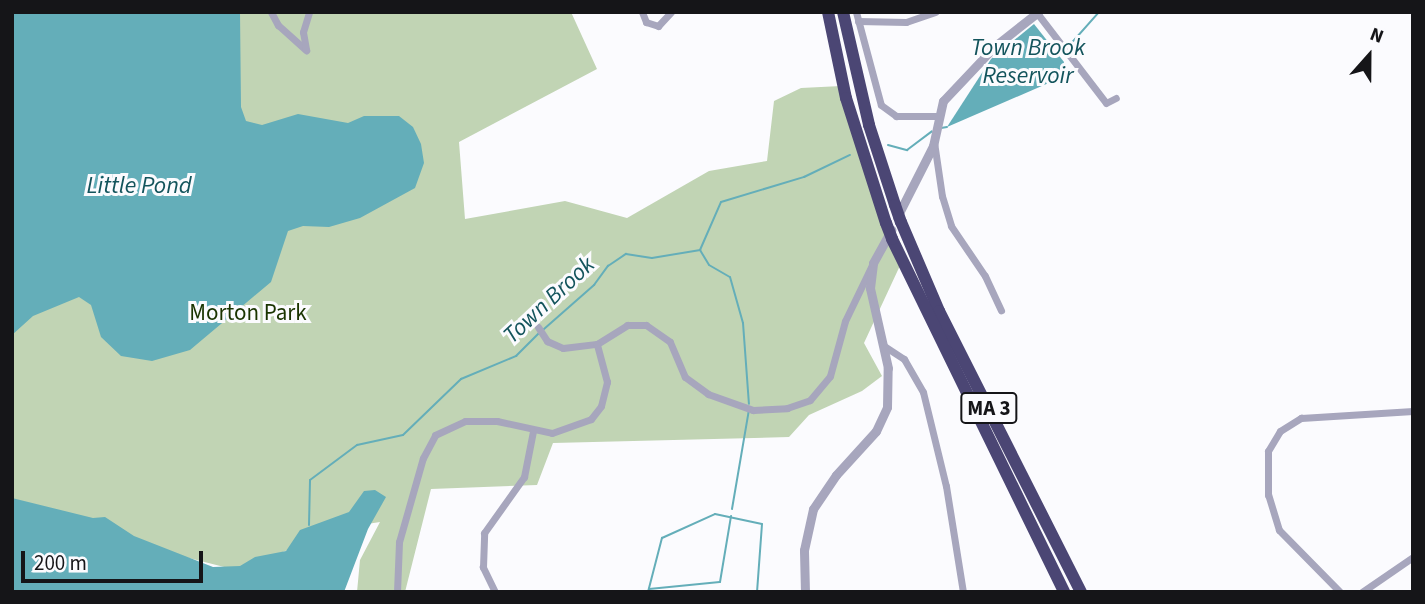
<!DOCTYPE html>
<style>
body{margin:0}
#map{position:relative;width:1425px;height:604px;overflow:hidden;background:#fbfbfe;font-family:"Source Sans 3",sans-serif}
div>[style]{position:absolute}
[style*='--x']{left:calc(var(--x)*1px);top:calc(var(--y)*1px);width:calc(var(--w)*1px);rotate:calc(var(--a)*1deg)}
.green>*{inset:0;background:#c1d4b4}
.water>*{inset:0;background:#64aeb9}
.stream>*{height:2px;margin:-1px;padding:0 1px;transform-origin:1px;border-radius:1px;background:#64aeb9}
.minor>*{height:7px;margin:-3.5px;padding:0 3.5px;transform-origin:3.5px;border-radius:3.5px;background:#a7a6bd}
.tertiary>*{height:9px;margin:-4.5px;padding:0 4.5px;transform-origin:4.5px;border-radius:4.5px;background:#a7a6bd}
.motorway>*{height:12px;margin:-6px;padding:0 6px;transform-origin:6px;border-radius:6px;background:#4b4674}
.motorway-bridge>*{height:12px;margin:-6px;padding:0 6px;transform-origin:6px;border-radius:6px;background:#4b4674}
span{translate:-50% -50%;white-space:nowrap;text-align:center;line-height:1.15;-webkit-text-stroke:6px #fbfbfe;paint-order:stroke}
.shield-label span{padding:2px 5px;background:#fbfbfe;border:2px solid;border-radius:5px;-webkit-text-stroke-width:0}
.shield-label{font-size:21px;color:#151518;font-weight:700}
.park-label{font-size:23px;color:#1a3400}
.water-label{font-size:24px;color:#13545c;font-style:italic}
.frame{position:absolute;inset:0;border:14px solid #151518;pointer-events:none}
.north{position:absolute;left:1334px;top:21px;width:70px;height:70px;-webkit-text-stroke:5px #fbfbfe;paint-order:stroke;rotate:21deg;font-size:19px;font-weight:700;line-height:28px;text-align:center;color:#151518}
.north::after{content:'';display:block;margin:auto;width:24px;height:32px;background:#151518;clip-path:polygon(50% 0,100% 100%,50% 72%,0 100%)}
.scale{position:absolute;left:21px;top:551px;width:182px;height:32px;box-sizing:border-box;border:4px solid #151518;border-top:0;padding-left:9px;font-size:21px;line-height:24px;white-space:nowrap;color:#151518;-webkit-text-stroke:5px #fbfbfe;paint-order:stroke}
</style>
<div id="map">
<div class="green">
<div style="clip-path:polygon(41px 12px,571px 12px,597px 69px,459px 142px,465px 219px,565px 201px,627px 218px,709px 171px,767px 161px,774px 101px,801px 88px,841px 86px,904px 257px,864px 343px,882px 376px,862px 391px,809px 415px,789px 437px,553px 443px,537px 485px,431px 489px,405px 592px,357px 592px,360px 560px,380px 522px,348px 527px,236px 570px,12px 513px,12px 26px)"></div>
</div>
<div class="water">
<div style="clip-path:polygon(12px 12px,240px 12px,241px 107px,246px 121px,262px 125px,298px 114px,348px 123px,364px 116px,399px 116px,413px 127px,421px 144px,424px 163px,415px 188px,360px 218px,329px 227px,303px 226px,288px 231px,271px 282px,190px 350px,152px 361px,121px 356px,101px 337px,91px 305px,79px 297px,33px 316px,12px 335px)"></div>
<div style="clip-path:polygon(1034px 24px,1064px 62px,1061px 73px,1051px 82px,947px 127px,991px 59px)"></div>
<div style="clip-path:polygon(375px 490px,386px 497px,368px 529px,344px 592px,12px 592px,12px 498px,93px 518px,105px 517px,134px 536px,213px 567px,240px 566px,255px 557px,286px 551px,300px 530px,349px 512px,364px 491px)"></div>
</div>
<div class="stream">
<div style="--x:1068;--y:47;--w:47;--a:-48.5"></div>
<div style="--x:941;--y:128;--w:6;--a:-9"></div>
<div style="--x:888;--y:145;--w:20;--a:15"></div>
<div style="--x:907;--y:150;--w:31;--a:-37"></div>
<div style="--x:700;--y:250;--w:17;--a:59"></div>
<div style="--x:709;--y:265;--w:24;--a:30"></div>
<div style="--x:730;--y:277;--w:48;--a:74.2"></div>
<div style="--x:743;--y:323;--w:81;--a:85.8"></div>
<div style="--x:544;--y:329;--w:67;--a:-41.3"></div>
<div style="--x:594;--y:285;--w:24;--a:-54"></div>
<div style="--x:608;--y:266;--w:22;--a:-34"></div>
<div style="--x:626;--y:254;--w:26;--a:9"></div>
<div style="--x:652;--y:258;--w:49;--a:-9.5"></div>
<div style="--x:700;--y:250;--w:52;--a:-66.4"></div>
<div style="--x:721;--y:202;--w:87;--a:-16.8"></div>
<div style="--x:804;--y:177;--w:51;--a:-25.6"></div>
<div style="--x:732;--y:509;--w:100;--a:-80.3"></div>
<div style="--x:309;--y:525;--w:45;--a:-88.7"></div>
<div style="--x:310;--y:480;--w:59;--a:-36.7"></div>
<div style="--x:357;--y:445;--w:47;--a:-12.3"></div>
<div style="--x:403;--y:435;--w:81;--a:-44"></div>
<div style="--x:461;--y:379;--w:60;--a:-22.7"></div>
<div style="--x:516;--y:356;--w:34;--a:-45"></div>
<div style="--x:649;--y:589;--w:71;--a:-5.6"></div>
<div style="--x:720;--y:582;--w:67;--a:-80.5"></div>
<div style="--x:648;--y:592;--w:56;--a:-75.5"></div>
<div style="--x:662;--y:538;--w:58;--a:-24.4"></div>
<div style="--x:715;--y:514;--w:48;--a:12"></div>
<div style="--x:762;--y:524;--w:68;--a:94.2"></div>
</div>
<div class="minor">
<div style="--x:271;--y:12;--w:15;--a:62"></div>
<div style="--x:278;--y:25;--w:38;--a:42"></div>
<div style="--x:642;--y:12;--w:11;--a:68"></div>
<div style="--x:646;--y:22;--w:13;--a:18"></div>
<div style="--x:658;--y:26;--w:19;--a:-47"></div>
<div style="--x:856;--y:12;--w:96;--a:75"></div>
<div style="--x:881;--y:105;--w:19;--a:36"></div>
<div style="--x:896;--y:116;--w:40;--a:0"></div>
<div style="--x:1037;--y:13;--w:113;--a:52.5"></div>
<div style="--x:1106;--y:103;--w:11;--a:-27"></div>
<div style="--x:858;--y:21;--w:48;--a:1.2"></div>
<div style="--x:906;--y:22;--w:31;--a:-19"></div>
<div style="--x:306;--y:49;--w:17;--a:-100"></div>
<div style="--x:303;--y:32;--w:21;--a:-73"></div>
<div style="--x:934;--y:142;--w:55;--a:81.6"></div>
<div style="--x:942;--y:196;--w:31;--a:73"></div>
<div style="--x:951;--y:226;--w:60;--a:55.8"></div>
<div style="--x:985;--y:276;--w:38;--a:65"></div>
<div style="--x:538;--y:327;--w:17;--a:57"></div>
<div style="--x:547;--y:341;--w:17;--a:24"></div>
<div style="--x:563;--y:348;--w:34;--a:-7"></div>
<div style="--x:597;--y:344;--w:36;--a:-32"></div>
<div style="--x:627;--y:325;--w:19;--a:0"></div>
<div style="--x:646;--y:325;--w:29;--a:35"></div>
<div style="--x:670;--y:342;--w:38;--a:67"></div>
<div style="--x:685;--y:377;--w:29;--a:36"></div>
<div style="--x:708;--y:394;--w:48;--a:19.6"></div>
<div style="--x:753;--y:410;--w:34;--a:-3"></div>
<div style="--x:787;--y:408;--w:24;--a:-19"></div>
<div style="--x:810;--y:400;--w:31;--a:-50"></div>
<div style="--x:830;--y:376;--w:57;--a:-74.7"></div>
<div style="--x:845;--y:321;--w:60;--a:-64.3"></div>
<div style="--x:884;--y:346;--w:24;--a:33"></div>
<div style="--x:904;--y:359;--w:38;--a:60"></div>
<div style="--x:923;--y:392;--w:97;--a:76.3"></div>
<div style="--x:946;--y:486;--w:107;--a:80.9"></div>
<div style="--x:397;--y:592;--w:50;--a:-87.7"></div>
<div style="--x:399;--y:542;--w:87;--a:-74.1"></div>
<div style="--x:423;--y:458;--w:26;--a:-62"></div>
<div style="--x:435;--y:435;--w:33;--a:-25"></div>
<div style="--x:465;--y:421;--w:32;--a:0"></div>
<div style="--x:497;--y:421;--w:56;--a:12.3"></div>
<div style="--x:552;--y:433;--w:41;--a:-19.7"></div>
<div style="--x:591;--y:419;--w:16;--a:-52"></div>
<div style="--x:601;--y:406;--w:25;--a:-76"></div>
<div style="--x:607;--y:382;--w:39;--a:-105"></div>
<div style="--x:495;--y:592;--w:28;--a:-116"></div>
<div style="--x:483;--y:567;--w:34;--a:-88"></div>
<div style="--x:484;--y:533;--w:69;--a:-54.5"></div>
<div style="--x:524;--y:477;--w:47;--a:-78.9"></div>
<div style="--x:1340;--y:592;--w:87;--a:-134.5"></div>
<div style="--x:1279;--y:530;--w:37;--a:-107"></div>
<div style="--x:1268;--y:495;--w:44;--a:-90"></div>
<div style="--x:1268;--y:451;--w:23;--a:-59"></div>
<div style="--x:1280;--y:431;--w:25;--a:-32"></div>
<div style="--x:1301;--y:418;--w:112;--a:-3.6"></div>
<div style="--x:1362;--y:592;--w:62;--a:-34.5"></div>
</div>
<div class="tertiary">
<div style="--x:897;--y:217;--w:80;--a:-63.1"></div>
<div style="--x:933;--y:146;--w:46;--a:-77.5"></div>
<div style="--x:943;--y:101;--w:76;--a:-46.6"></div>
<div style="--x:995;--y:46;--w:55;--a:-38.3"></div>
<div style="--x:805;--y:592;--w:42;--a:-91.4"></div>
<div style="--x:804;--y:550;--w:42;--a:-77.6"></div>
<div style="--x:813;--y:509;--w:41;--a:-55.9"></div>
<div style="--x:836;--y:475;--w:59;--a:-47.7"></div>
<div style="--x:876;--y:431;--w:26;--a:-65"></div>
<div style="--x:887;--y:407;--w:39;--a:-89"></div>
<div style="--x:888;--y:368;--w:82;--a:-102.7"></div>
<div style="--x:870;--y:288;--w:25;--a:-83"></div>
<div style="--x:873;--y:263;--w:38;--a:-61"></div>
</div>
<div class="motorway">
<div style="--x:828;--y:12;--w:88;--a:78.2"></div>
<div style="--x:846;--y:98;--w:131;--a:72.3"></div>
<div style="--x:843;--y:12;--w:116;--a:77"></div>
<div style="--x:869;--y:125;--w:84;--a:72"></div>
<div style="--x:901;--y:222;--w:97;--a:66.9"></div>
<div style="--x:939;--y:311;--w:315;--a:63.2"></div>
<div style="--x:892;--y:239;--w:393;--a:64"></div>
</div>
<div class="motorway-bridge">
<div style="--x:895;--y:205;--w:18;--a:71"></div>
<div style="--x:886;--y:223;--w:17;--a:69"></div>
</div>
<div class="shield-label">
<span style="left:989px;top:408px">MA 3</span>
</div>
<div class="park-label">
<span style="left:248px;top:313px">Morton Park</span>
</div>
<div class="water-label">
<span style="left:1028px;top:62px">Town Brook<br>Reservoir</span>
<span style="left:139px;top:186px">Little Pond</span>
<span style="left:549px;top:300px;rotate:-43deg">Town Brook</span>
</div>
<div class="frame"></div>
<div class="north">N</div>
<div class="scale">200 m</div>
</div>
